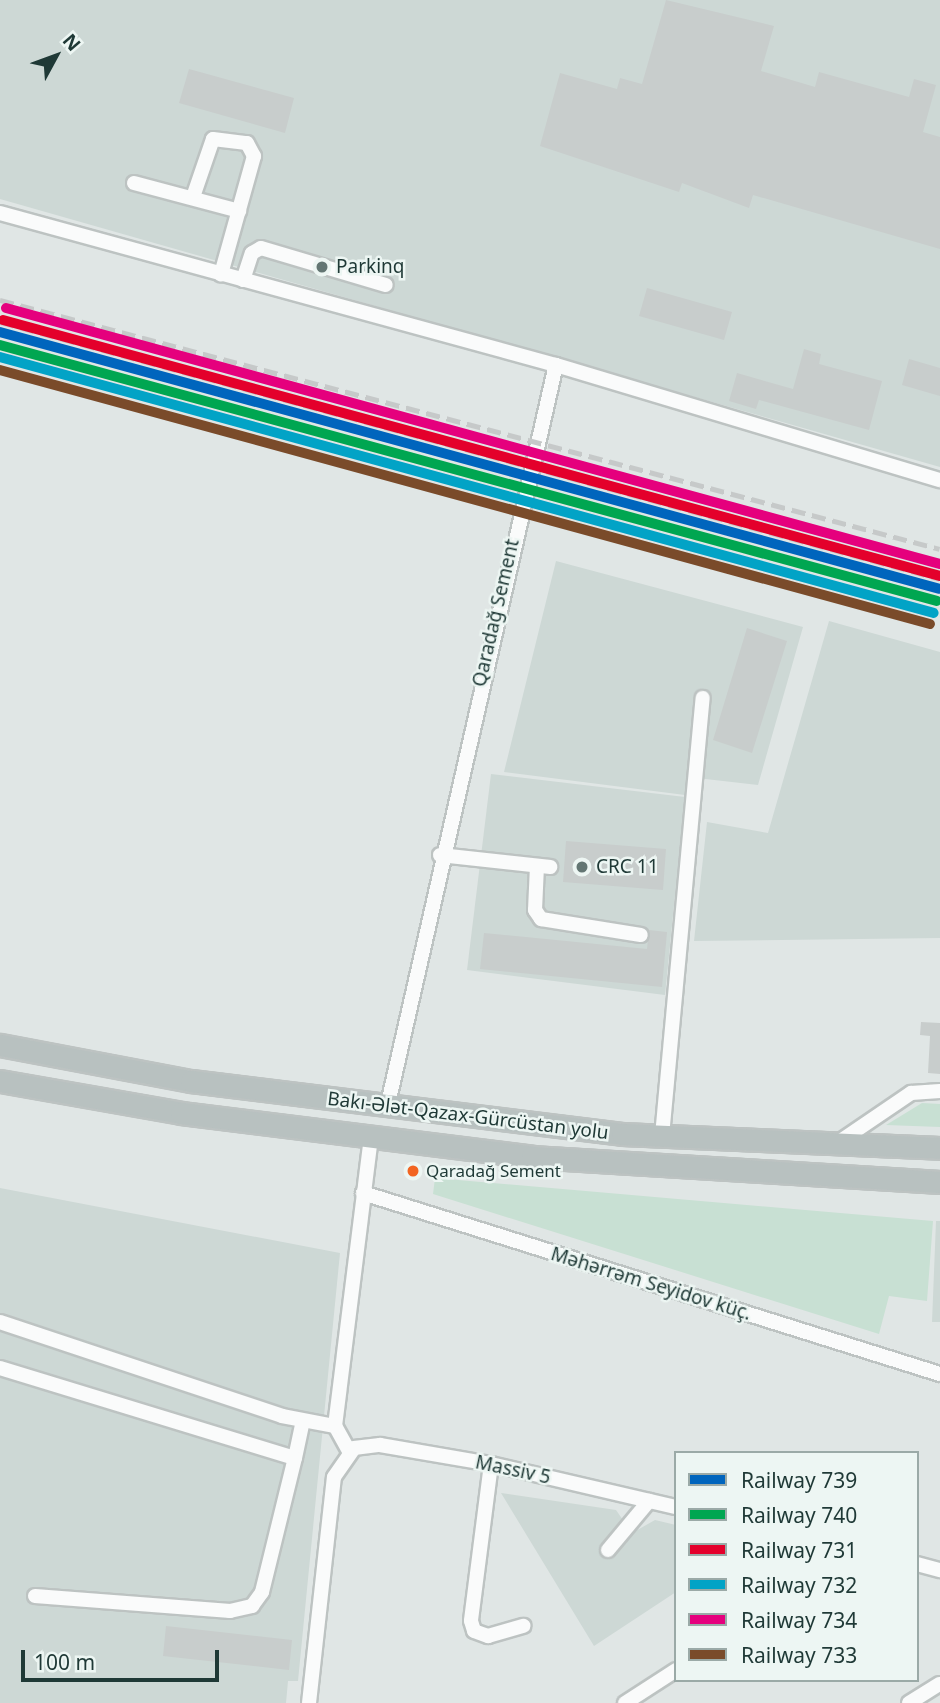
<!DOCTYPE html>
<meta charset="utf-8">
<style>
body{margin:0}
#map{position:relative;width:940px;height:1703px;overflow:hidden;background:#e0e6e5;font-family:"Noto Sans",sans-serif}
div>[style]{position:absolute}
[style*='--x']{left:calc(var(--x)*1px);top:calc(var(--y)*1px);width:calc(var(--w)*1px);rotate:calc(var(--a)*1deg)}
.built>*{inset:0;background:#cdd8d5}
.green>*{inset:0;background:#c8e0d3}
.building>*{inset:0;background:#c8cdcc}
.roads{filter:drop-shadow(2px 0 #bdc3c2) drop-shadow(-2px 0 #bdc3c2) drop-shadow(0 2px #bdc3c2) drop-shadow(0 -2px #bdc3c2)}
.minor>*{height:14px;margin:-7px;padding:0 7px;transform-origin:7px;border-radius:7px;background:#fafbfb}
.highway>*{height:21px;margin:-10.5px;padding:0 10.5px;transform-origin:10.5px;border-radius:10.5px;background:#b8c1c0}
.rail>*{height:4.5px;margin-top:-2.25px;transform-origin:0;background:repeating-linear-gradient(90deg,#c6c9c9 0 14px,transparent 0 21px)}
.rail-1>*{height:10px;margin:-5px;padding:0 5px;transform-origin:5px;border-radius:5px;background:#0065bd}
.rail-2>*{height:10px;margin:-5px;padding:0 5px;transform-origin:5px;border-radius:5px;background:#00a651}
.rail-3>*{height:10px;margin:-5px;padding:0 5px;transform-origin:5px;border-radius:5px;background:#e4002b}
.rail-4>*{height:10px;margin:-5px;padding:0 5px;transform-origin:5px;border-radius:5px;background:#02a3c6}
.rail-5>*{height:10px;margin:-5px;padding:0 5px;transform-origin:5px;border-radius:5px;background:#e5007d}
.rail-6>*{height:10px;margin:-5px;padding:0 5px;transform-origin:5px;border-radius:5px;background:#7a4b2a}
.dots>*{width:19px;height:19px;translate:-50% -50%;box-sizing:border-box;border:4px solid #edf6f3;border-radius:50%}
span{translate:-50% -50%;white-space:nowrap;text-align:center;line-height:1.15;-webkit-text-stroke:5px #edf6f3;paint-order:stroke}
.bus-label{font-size:17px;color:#1f3936}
.left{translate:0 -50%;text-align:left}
.poi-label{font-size:19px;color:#1f3936}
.street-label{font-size:19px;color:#1f3936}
.legend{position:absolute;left:674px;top:1451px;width:245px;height:231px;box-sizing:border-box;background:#edf6f3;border:2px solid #9baaa7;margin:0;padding:9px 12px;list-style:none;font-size:21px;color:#1f3936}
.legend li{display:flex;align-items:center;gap:14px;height:35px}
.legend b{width:35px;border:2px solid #9baaa7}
.north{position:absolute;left:21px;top:21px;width:70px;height:70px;-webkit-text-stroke:5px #edf6f3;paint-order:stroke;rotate:49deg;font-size:19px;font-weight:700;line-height:28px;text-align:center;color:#1f3936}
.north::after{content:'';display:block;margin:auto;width:24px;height:32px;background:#1f3936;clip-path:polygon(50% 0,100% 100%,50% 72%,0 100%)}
.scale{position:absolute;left:21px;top:1650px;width:198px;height:32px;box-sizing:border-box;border:4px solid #1f3936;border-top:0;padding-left:9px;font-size:21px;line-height:24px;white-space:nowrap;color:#1f3936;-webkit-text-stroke:5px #edf6f3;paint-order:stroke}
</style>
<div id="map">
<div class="built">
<div style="clip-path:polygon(0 0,940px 0,940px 467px,0 199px)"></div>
<div style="clip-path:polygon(556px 561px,803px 627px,758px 785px,688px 777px,685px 795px,504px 772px)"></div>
<div style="clip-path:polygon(829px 621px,940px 652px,940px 938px,694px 941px,707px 822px,768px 833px)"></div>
<div style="clip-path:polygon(491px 774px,685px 797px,665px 995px,467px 970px)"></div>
<div style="clip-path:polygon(0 1188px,340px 1253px,298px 1681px,288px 1681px,286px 1703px,0 1703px)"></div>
<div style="clip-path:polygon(936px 1221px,940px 1221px,940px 1322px,932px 1322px)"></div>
<div style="clip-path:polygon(501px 1493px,616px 1510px,632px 1533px,655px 1520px,676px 1525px,676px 1592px,594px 1646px)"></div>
</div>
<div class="green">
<div style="clip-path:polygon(922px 1103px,940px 1104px,940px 1127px,886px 1125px)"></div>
<div style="clip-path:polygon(435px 1178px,933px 1221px,927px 1301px,889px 1296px,879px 1334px,433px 1194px)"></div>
</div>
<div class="building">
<div style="clip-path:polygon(666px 0,774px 26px,761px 71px,815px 87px,819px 72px,909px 97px,914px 79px,936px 85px,923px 132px,940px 137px,940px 249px,753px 195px,749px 208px,682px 183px,679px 192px,540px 146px,560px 73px,617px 89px,620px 78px,642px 84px)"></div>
<div style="clip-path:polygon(189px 69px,294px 98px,285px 133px,179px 103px)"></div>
<div style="clip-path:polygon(647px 288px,732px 312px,724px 340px,639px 316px)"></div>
<div style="clip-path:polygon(804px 349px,821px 354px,819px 364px,882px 381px,869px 430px,759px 400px,756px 409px,729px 401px,737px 373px,793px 389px)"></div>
<div style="clip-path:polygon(909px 359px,940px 368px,940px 396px,902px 385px)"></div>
<div style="clip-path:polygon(747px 628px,787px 641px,752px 753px,713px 740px)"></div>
<div style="clip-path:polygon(566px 841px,666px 849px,663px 890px,563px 882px)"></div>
<div style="clip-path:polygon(649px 930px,667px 932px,662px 987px,480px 969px,484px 933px,647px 949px)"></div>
<div style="clip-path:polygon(921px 1022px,940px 1023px,940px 1074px,928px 1073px,930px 1036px,920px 1035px)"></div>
<div style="clip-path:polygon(166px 1626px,292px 1640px,289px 1670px,163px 1656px)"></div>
</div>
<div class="roads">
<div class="minor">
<div style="--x:134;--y:183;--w:109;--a:14.9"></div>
<div style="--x:193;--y:197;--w:61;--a:-71"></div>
<div style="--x:213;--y:139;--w:34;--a:7"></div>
<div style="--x:247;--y:143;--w:15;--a:62"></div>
<div style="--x:254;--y:156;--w:123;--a:105.6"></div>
<div style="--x:0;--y:213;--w:576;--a:15.29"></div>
<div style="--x:556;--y:365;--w:401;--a:16.7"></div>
<div style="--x:243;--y:280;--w:28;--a:-72"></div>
<div style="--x:252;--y:253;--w:10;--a:-29"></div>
<div style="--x:261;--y:248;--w:130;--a:16.5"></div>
<div style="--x:440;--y:855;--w:111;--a:6.2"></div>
<div style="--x:537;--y:866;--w:44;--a:92.6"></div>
<div style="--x:535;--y:910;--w:11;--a:56"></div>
<div style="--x:541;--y:919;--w:101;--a:9.1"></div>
<div style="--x:387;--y:1108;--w:762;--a:-77.19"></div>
<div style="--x:662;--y:1136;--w:440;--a:-84.7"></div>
<div style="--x:836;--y:1144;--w:91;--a:-34.2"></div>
<div style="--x:911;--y:1093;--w:29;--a:-4"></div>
<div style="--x:363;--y:1193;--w:605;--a:17.42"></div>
<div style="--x:0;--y:1322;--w:297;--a:18.4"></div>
<div style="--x:282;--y:1416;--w:54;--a:10.7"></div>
<div style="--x:0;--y:1368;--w:308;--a:17"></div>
<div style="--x:295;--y:1458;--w:38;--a:-78"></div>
<div style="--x:349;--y:1451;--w:29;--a:-119"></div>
<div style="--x:335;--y:1426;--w:289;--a:-82.9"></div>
<div style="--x:491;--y:1464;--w:158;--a:97.3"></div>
<div style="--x:471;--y:1621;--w:10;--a:73"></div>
<div style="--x:474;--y:1631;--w:15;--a:20"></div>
<div style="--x:488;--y:1636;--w:37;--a:-16"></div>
<div style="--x:608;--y:1550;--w:64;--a:-50.1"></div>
<div style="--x:917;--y:1564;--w:24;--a:15"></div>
<div style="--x:35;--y:1596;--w:196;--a:4.4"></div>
<div style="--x:230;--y:1611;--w:23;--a:-13"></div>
<div style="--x:252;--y:1606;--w:17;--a:-54"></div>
<div style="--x:262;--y:1592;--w:138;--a:-76.2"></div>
<div style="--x:309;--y:1703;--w:227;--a:-83.7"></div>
<div style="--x:334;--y:1477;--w:35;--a:-55"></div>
<div style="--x:354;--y:1448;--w:26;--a:-7"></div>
<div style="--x:380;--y:1445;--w:113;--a:9.7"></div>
<div style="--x:491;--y:1464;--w:190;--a:13.1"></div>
<div style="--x:625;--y:1703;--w:61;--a:-32.9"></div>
<div style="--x:909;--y:1703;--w:36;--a:-32"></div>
</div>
<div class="highway">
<div style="--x:0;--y:1045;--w:194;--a:10.7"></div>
<div style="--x:191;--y:1081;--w:434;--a:7"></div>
<div style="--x:622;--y:1134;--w:318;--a:2.5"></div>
<div style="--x:0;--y:1081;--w:184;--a:10"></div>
<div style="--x:181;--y:1113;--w:354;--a:7.1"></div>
<div style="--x:532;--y:1157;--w:409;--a:3.5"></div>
</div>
</div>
<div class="rail">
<div style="--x:0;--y:300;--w:972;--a:14.84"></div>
<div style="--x:0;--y:322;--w:974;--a:15.29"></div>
</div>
<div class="rail-1">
<div style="--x:0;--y:332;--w:974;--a:15.29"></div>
</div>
<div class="rail-2">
<div style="--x:0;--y:345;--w:971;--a:15.28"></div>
</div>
<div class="rail-3">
<div style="--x:3;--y:320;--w:971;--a:15.28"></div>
</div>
<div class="rail-4">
<div style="--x:0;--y:357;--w:968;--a:15.33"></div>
</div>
<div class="rail-5">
<div style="--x:6;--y:308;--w:968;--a:15.33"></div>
</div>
<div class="rail-6">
<div style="--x:0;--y:370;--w:964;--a:15.28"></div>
</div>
<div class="dots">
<div style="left:322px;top:267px;background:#637673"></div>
<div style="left:582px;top:867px;background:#637673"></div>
<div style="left:413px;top:1171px;background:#f26522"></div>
</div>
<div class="bus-label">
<span class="left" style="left:426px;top:1171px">Qaradağ Sement</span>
</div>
<div class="poi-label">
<span class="left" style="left:336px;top:267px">Parkinq</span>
<span class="left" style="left:596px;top:867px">CRC 11</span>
</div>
<div class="street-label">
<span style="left:496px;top:613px;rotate:-77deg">Qaradağ Sement</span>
<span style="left:468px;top:1116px;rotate:7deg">Bakı-Ələt-Qazax-Gürcüstan yolu</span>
<span style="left:651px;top:1284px;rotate:17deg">Məhərrəm Seyidov küç.</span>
<span style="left:513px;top:1470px;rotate:12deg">Massiv 5</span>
</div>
<ul class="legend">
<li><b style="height:9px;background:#0065bd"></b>Railway 739</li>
<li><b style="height:9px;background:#00a651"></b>Railway 740</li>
<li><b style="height:9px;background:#e4002b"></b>Railway 731</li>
<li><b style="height:9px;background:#02a3c6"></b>Railway 732</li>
<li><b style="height:9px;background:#e5007d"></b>Railway 734</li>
<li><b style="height:9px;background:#7a4b2a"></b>Railway 733</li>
</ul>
<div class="north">N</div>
<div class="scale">100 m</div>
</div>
